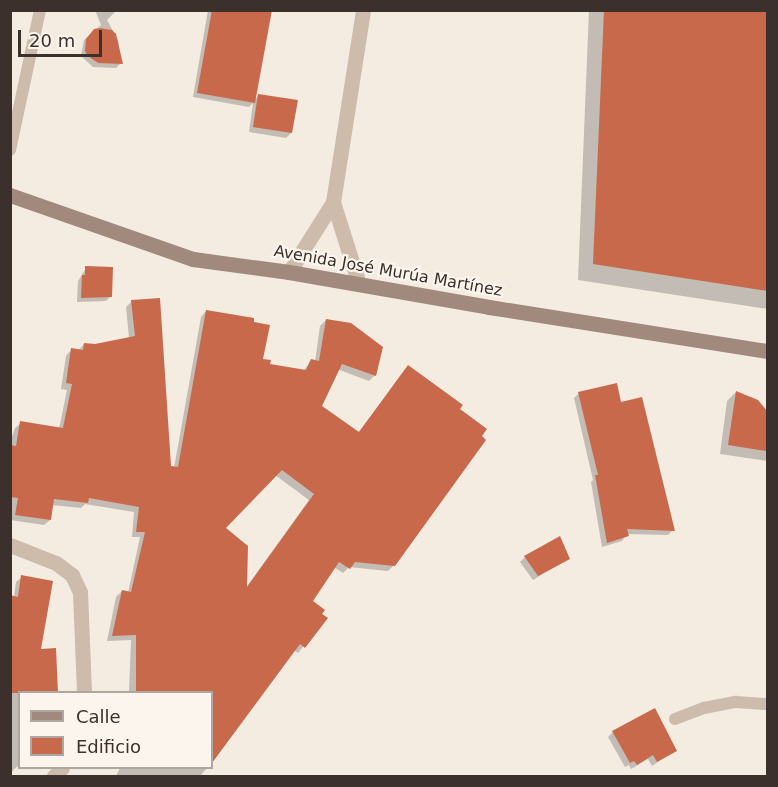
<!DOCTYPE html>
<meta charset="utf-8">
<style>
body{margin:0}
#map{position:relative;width:778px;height:787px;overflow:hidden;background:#f4ebe1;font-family:"DejaVu Sans",sans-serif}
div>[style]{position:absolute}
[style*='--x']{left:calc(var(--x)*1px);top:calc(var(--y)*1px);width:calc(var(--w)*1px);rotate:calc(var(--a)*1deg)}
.shadow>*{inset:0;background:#0003}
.building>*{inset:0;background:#c8694b}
.lane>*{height:12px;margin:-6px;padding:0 6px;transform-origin:6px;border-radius:6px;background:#cdbbac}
.street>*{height:15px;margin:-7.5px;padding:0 7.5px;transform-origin:7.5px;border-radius:7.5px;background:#cdbbac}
.secondary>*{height:15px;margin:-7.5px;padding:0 7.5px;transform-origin:7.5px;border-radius:7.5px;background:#a18a7d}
span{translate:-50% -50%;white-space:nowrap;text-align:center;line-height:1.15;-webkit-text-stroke:4.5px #fbf5ee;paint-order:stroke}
.street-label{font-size:16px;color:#3b302b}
.frame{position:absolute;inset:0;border:12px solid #3b302b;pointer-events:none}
.legend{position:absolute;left:18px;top:691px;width:195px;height:78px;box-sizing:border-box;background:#fbf5ee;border:2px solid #aea6a0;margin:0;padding:8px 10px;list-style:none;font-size:18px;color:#3b302b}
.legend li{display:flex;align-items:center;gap:12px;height:30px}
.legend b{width:30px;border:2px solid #aea6a0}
.scale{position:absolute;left:18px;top:30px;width:84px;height:27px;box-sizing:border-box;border:3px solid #3b302b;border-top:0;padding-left:8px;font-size:18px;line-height:21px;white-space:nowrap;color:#3b302b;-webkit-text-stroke:4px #fbf5ee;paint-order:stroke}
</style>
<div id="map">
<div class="shadow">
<div style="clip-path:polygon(95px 10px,117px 10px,107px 20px,118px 40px,121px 63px,116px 68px,93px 67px,81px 56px,84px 40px,101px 25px)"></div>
<div style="clip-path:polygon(208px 10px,270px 10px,254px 100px,259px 95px,291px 133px,286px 138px,249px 132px,253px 103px,249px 107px,193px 97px)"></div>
<div style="clip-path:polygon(589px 10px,768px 10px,768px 309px,578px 280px)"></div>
<div style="clip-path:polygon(86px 268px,111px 296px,106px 301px,77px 302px,78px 281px)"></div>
<div style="clip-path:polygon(evenodd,132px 301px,169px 468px,174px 468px,201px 317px,206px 311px,269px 365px,303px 371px,311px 361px,315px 362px,320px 326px,326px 320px,375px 375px,369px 381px,337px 369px,320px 407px,358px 433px,408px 367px,394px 565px,388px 571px,349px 567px,343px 573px,334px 567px,311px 602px,326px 618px,298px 653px,294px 650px,212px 761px,212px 692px,129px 692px,131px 640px,107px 641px,116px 597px,122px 591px,128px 593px,140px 537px,132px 537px,134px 512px,85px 504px,81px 508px,52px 505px,50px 520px,44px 525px,10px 520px,10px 442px,15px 428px,21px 423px,59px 429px,67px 390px,61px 389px,66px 356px,71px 350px,78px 351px,84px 344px,95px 346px,129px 338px,126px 307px,132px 301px,275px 475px,309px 500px,245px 589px,223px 529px,275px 475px)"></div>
<div style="clip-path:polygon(736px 392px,768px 415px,768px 461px,720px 454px,727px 401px)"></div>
<div style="clip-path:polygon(579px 393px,620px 404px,673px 530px,668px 535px,627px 534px,622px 541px,602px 547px,591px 482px,593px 480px,574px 398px)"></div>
<div style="clip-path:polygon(525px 557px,568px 559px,533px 580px,520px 562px)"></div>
<div style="clip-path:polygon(22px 577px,20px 764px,10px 773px,10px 597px,14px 597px,16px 582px)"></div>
<div style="clip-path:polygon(613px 732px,675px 750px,652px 766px,648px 759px,631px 769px,629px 765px,625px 767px,608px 737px)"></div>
<div style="clip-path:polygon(120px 768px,207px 768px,200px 776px,116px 776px)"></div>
</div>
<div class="building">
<div style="clip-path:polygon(212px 10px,272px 10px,255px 103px,197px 93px)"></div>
<div style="clip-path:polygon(604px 10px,768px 10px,768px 291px,593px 264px)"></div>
<div style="clip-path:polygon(100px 28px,112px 30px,116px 34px,123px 64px,98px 63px,88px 56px,85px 51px,86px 39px,94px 29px)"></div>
<div style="clip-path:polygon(258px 94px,298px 100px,292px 133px,253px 127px)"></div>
<div style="clip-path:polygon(85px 266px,113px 267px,112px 297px,81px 298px,82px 275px,85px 275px)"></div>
<div style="clip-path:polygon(evenodd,160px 298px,171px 466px,178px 467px,206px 310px,254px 318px,254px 322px,270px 325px,263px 359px,271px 360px,270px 364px,306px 370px,311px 359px,319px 361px,326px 319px,351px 323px,383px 347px,376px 376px,342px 364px,322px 406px,359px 432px,408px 365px,463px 405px,460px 409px,487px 429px,482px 436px,486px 440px,395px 566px,355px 562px,350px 569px,339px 562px,313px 601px,325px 610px,322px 614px,328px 618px,305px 648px,300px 644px,212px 763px,212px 693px,136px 693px,136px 635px,112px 636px,122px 590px,131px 592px,145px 532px,136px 532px,139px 507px,89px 498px,88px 503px,54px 499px,51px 520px,15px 515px,18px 498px,10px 497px,10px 445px,16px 446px,20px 421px,63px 428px,72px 384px,66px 383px,71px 348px,83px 350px,84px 343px,95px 344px,135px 336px,131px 300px,160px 298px,282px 470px,314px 494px,247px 587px,248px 546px,226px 528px,282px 470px)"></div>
<div style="clip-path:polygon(617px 383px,621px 402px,642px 397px,675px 531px,627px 529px,629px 536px,607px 543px,595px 475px,598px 475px,578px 392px)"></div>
<div style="clip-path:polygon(736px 391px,758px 400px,768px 412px,766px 451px,728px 445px)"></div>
<div style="clip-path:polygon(560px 536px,570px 559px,538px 576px,524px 556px)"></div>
<div style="clip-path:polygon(21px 575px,53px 581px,41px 649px,56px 648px,58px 693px,10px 693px,10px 595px,18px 597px)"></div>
<div style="clip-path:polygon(655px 708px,677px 751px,657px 762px,653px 755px,637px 765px,634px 761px,630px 763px,612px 731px)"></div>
</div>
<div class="lane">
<div style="--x:10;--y:150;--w:143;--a:-77.9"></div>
<div style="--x:675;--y:719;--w:31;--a:-21"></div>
<div style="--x:704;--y:708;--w:33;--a:-11"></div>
<div style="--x:736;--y:702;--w:32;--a:4"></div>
</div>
<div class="street">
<div style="--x:333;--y:202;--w:86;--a:72.4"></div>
<div style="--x:289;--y:272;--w:83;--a:-57.8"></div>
<div style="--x:333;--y:202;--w:194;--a:-81.1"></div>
<div style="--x:10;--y:545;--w:49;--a:21.4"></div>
<div style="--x:56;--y:563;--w:20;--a:37"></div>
<div style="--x:72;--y:575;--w:19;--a:65"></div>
<div style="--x:80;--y:592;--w:100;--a:87.7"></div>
<div style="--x:54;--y:776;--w:11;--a:-45"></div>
</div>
<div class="secondary">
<div style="--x:10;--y:195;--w:194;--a:19.3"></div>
<div style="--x:193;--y:259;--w:97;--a:7.7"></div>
<div style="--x:289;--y:272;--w:203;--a:9.9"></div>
<div style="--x:489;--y:307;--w:282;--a:9"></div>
</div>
<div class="street-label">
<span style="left:388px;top:271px;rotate:10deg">Avenida José Murúa Martínez</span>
</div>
<div class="frame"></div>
<ul class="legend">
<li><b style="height:8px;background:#a18a7d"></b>Calle</li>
<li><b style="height:16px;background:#c8694b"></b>Edificio</li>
</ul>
<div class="scale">20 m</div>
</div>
